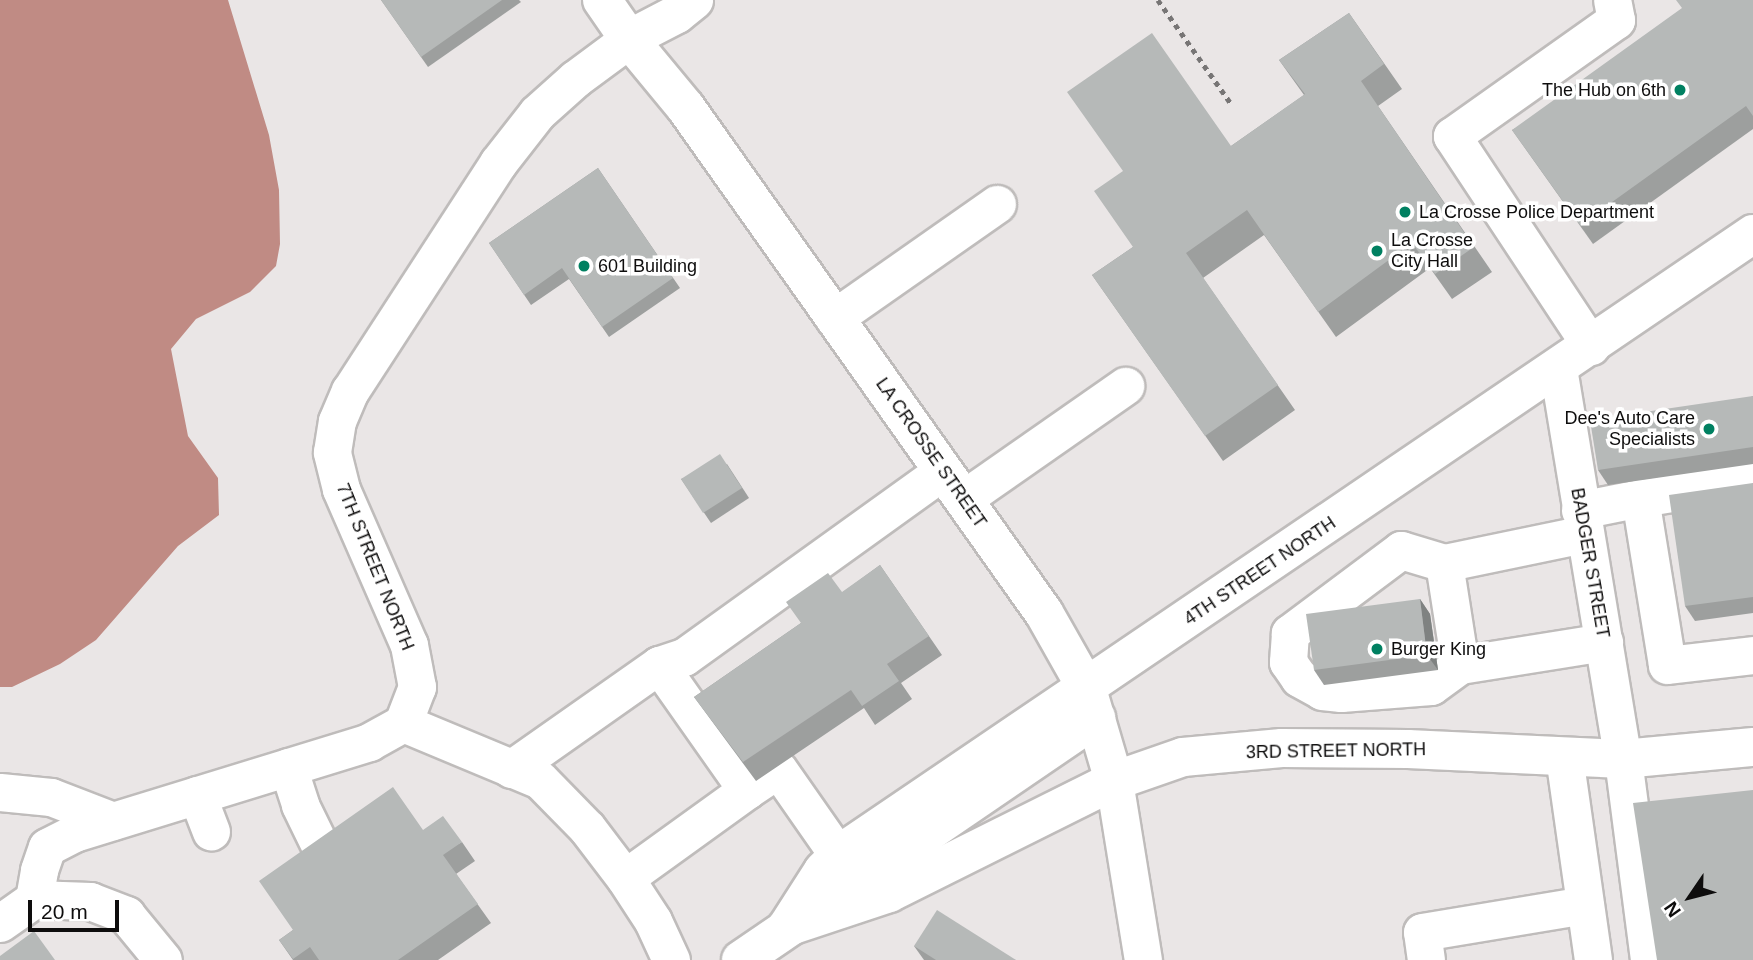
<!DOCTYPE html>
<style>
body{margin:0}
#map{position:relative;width:1753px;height:960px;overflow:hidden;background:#eae6e6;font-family:Arial,sans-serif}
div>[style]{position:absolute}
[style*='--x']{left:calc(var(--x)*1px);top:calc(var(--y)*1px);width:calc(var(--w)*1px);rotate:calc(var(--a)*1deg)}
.water>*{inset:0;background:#c08b84}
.path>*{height:4.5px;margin-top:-2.25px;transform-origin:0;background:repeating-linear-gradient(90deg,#777575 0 5px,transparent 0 10px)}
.roads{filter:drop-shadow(2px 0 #bfbcbb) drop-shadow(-2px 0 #bfbcbb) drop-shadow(0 2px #bfbcbb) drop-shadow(0 -2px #bfbcbb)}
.minor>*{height:37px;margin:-18.5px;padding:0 18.5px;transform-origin:18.5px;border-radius:18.5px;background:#fff}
.major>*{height:38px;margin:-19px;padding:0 19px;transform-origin:19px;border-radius:19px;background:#fff}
.highway>*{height:38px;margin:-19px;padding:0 19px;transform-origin:19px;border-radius:19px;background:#fff}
.wall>*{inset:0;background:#9d9f9e}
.shaded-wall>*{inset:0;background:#7f8281}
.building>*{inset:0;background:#b6b9b8}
.dots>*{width:19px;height:19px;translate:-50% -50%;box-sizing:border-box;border:4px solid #fff;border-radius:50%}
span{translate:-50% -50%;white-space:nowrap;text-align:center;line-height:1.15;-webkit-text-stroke:7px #fff;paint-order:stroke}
.poi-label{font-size:18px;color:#0e0d0d}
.right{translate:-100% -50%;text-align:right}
.left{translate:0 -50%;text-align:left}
.street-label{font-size:18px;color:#0e0d0d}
.north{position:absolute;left:1655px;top:862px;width:70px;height:70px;-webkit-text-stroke:5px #fff;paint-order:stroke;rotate:235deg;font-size:19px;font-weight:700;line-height:28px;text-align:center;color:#0e0d0d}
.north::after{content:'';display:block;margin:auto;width:24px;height:32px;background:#0e0d0d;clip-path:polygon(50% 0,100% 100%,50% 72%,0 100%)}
.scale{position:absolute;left:28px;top:900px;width:91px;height:32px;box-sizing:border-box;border:4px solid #0e0d0d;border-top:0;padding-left:9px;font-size:21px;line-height:24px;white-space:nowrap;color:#0e0d0d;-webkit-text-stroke:5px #fff;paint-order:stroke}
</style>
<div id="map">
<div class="water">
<div style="clip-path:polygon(0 0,228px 0,269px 135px,279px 190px,280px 244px,276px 266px,250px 292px,196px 319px,171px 349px,188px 436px,218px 478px,219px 515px,178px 546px,96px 640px,60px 664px,12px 687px,0 687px)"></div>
</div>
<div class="path">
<div style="--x:1158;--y:0;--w:128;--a:54.8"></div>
</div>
<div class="roads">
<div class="minor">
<div style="--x:834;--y:318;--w:199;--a:-35"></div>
<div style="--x:1591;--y:346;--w:252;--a:-123.5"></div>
<div style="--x:1452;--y:136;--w:201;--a:-35.3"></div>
<div style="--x:1616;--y:20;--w:20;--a:-101"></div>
<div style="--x:1558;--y:368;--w:396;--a:80.6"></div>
<div style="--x:1623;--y:759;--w:203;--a:82.6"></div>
<div style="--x:1753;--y:480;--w:114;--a:170.9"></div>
<div style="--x:1640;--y:498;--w:169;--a:80.8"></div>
<div style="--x:1667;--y:665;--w:87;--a:-6.6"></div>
<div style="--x:963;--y:499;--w:198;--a:-34.9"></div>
<div style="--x:1580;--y:510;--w:61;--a:-11.3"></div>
<div style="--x:1584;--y:534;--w:143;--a:168.3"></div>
<div style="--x:1444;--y:563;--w:45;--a:-163.2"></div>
<div style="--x:1401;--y:550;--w:139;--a:143.2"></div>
<div style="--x:1290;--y:633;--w:29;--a:94"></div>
<div style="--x:1288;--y:662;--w:19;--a:55"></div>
<div style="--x:1299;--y:678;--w:26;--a:29"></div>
<div style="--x:1322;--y:691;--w:19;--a:6"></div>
<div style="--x:1341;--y:693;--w:90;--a:-4.4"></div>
<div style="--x:1431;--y:686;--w:36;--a:-36"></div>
<div style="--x:1460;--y:665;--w:146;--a:-9.1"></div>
<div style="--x:1444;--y:563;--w:103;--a:81.1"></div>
<div style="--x:659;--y:665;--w:26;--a:-18"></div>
<div style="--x:684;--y:657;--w:319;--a:-35.7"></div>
<div style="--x:403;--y:723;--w:148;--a:22.6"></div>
<div style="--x:540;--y:780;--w:67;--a:45.6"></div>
<div style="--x:587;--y:828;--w:63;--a:52.8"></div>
<div style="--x:625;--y:878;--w:51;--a:56.9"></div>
<div style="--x:653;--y:921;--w:43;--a:65.2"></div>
<div style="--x:1564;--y:756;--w:206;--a:81.9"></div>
<div style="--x:288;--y:767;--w:40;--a:72"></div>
<div style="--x:300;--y:805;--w:43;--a:64"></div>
<div style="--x:511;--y:769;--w:181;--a:-35.1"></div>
<div style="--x:659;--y:665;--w:153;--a:54.9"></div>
<div style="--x:747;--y:790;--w:150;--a:144.2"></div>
<div style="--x:1114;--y:781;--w:181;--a:80.8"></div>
<div style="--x:747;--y:790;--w:37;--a:-34"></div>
<div style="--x:778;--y:769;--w:105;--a:55.1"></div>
<div style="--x:0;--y:792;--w:51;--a:5.6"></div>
<div style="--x:51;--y:797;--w:66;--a:21.2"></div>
<div style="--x:197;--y:795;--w:39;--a:69"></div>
<div style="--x:34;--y:899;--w:29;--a:-80"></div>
<div style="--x:39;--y:870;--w:24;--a:-71"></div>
<div style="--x:47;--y:847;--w:30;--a:-27"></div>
<div style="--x:74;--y:833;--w:309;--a:-17.1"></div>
<div style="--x:369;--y:742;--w:39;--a:-29"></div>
<div style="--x:403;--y:723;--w:39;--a:-69"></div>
<div style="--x:417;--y:687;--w:43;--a:-100.8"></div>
<div style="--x:409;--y:645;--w:170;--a:-113.6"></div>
<div style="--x:341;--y:489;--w:38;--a:-104"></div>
<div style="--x:332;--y:452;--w:31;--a:-81"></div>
<div style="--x:337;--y:421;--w:33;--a:-67"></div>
<div style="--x:350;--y:391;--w:272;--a:-57"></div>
<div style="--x:498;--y:163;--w:63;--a:-52"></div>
<div style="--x:537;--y:113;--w:51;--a:-41.8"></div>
<div style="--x:575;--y:79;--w:67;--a:-36.5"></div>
<div style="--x:0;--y:923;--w:42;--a:-35.2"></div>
<div style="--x:34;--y:899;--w:56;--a:2"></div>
<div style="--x:90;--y:901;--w:39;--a:21"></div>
<div style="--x:126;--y:915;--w:58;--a:50.6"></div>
<div style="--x:1426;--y:960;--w:28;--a:-98"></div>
<div style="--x:1422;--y:932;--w:165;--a:-9.4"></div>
</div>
<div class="major">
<div style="--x:602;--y:0;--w:47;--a:55.3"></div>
<div style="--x:629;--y:39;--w:89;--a:50.4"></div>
<div style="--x:686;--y:108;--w:619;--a:54.67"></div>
<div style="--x:1044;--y:613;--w:87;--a:60.5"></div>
<div style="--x:1087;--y:689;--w:96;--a:73.6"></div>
<div style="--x:629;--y:39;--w:54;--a:-27.5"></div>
<div style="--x:677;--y:14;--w:22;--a:-39"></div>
</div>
<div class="highway">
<div style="--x:787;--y:927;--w:67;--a:-57.3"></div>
<div style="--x:823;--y:871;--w:22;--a:-47"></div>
<div style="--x:838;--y:855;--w:1106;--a:-34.16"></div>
<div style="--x:787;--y:927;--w:108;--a:-18.4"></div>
<div style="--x:889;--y:893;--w:251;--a:-26.5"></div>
<div style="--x:1114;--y:781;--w:73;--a:-19.2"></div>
<div style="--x:1183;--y:757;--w:99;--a:-5.2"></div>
<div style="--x:1282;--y:748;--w:126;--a:0.5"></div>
<div style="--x:1408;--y:749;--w:215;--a:2.7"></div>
<div style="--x:1623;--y:759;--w:131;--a:-5.3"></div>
<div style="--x:741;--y:960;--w:430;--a:-34.3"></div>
</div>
</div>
<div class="wall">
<div style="clip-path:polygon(381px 0,519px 0,521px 2px,428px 67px)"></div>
<div style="clip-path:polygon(1753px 0,1753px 129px,1593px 244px,1512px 130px)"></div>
<div style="clip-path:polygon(1349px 13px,1402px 89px,1378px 106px,1492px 272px,1452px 299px,1430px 268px,1336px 337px,1264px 235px,1203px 278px,1295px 410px,1223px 461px,1092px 275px,1133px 247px,1231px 146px,1304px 95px,1279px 60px)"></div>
<div style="clip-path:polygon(598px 168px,680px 288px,609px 337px,569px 279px,531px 305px,489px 243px)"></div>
<div style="clip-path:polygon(1753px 396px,1753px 464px,1608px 485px,1598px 470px)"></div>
<div style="clip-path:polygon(727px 464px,749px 498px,711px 523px,681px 479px)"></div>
<div style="clip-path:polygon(1753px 483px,1753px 613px,1695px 621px,1685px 606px)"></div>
<div style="clip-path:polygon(880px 565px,942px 655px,901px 683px,912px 699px,875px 725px,864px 708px,756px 781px,694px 697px,801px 623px)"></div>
<div style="clip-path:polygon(1420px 599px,1430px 614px,1438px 670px,1324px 685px,1314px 670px)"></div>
<div style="clip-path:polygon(462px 842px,475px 861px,456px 874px,491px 923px,438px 960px,293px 960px,279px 940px,293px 930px)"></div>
<div style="clip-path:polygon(914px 946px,1016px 960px,924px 960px)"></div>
</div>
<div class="shaded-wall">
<div style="clip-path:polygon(1420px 599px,1430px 614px,1438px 670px,1427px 655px)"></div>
</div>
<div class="building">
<div style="clip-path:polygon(381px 0,502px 0,421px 57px)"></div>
<div style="clip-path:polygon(1676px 0,1753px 0,1753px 116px,1746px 106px,1580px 225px,1512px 130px,1682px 8px)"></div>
<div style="clip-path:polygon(1349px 13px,1384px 64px,1361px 81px,1474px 247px,1435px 274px,1412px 243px,1318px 312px,1247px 210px,1186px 253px,1278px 385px,1205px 436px,1092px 275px,1133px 247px,1094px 191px,1123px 171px,1067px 92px,1152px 33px,1231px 146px,1305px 94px,1279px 60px)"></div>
<div style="clip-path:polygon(598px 168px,673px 278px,602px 327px,562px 268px,524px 295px,489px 243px)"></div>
<div style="clip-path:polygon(1753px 396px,1753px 447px,1598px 470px,1590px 420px)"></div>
<div style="clip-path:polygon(720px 454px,742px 488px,703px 513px,681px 479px)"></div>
<div style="clip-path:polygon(1753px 483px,1753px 597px,1685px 606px,1669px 495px)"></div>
<div style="clip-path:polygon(880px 565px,929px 636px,887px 664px,899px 681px,862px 706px,851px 690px,743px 762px,694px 697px,801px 623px,786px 602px,828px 573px,842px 592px)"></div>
<div style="clip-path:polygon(1420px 599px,1427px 655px,1314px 670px,1306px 614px)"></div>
<div style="clip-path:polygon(393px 787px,423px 830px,443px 816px,462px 842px,443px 855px,478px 904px,398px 960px,319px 960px,310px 947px,293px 959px,279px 940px,293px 930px,259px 881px)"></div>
<div style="clip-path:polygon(1753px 790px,1753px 960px,1657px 960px,1633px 803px)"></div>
<div style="clip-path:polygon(937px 910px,1016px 960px,936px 960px,914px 946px)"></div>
<div style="clip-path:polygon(34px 931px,55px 960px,0 960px,0 956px)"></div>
</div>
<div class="dots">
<div style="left:1680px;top:90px;background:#008061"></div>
<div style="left:1405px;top:212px;background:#008061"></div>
<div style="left:1377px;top:251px;background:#008061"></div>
<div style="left:584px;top:266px;background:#008061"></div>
<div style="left:1709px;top:429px;background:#008061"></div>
<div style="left:1377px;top:649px;background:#008061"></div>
</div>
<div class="poi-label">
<span class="right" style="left:1666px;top:90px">The Hub on 6th</span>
<span class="left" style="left:1419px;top:212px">La Crosse Police Department</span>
<span class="left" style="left:1391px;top:251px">La Crosse<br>City Hall</span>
<span class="left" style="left:598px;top:266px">601 Building</span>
<span class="right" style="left:1695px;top:429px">Dee's Auto Care<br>Specialists</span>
<span class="left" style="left:1391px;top:649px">Burger King</span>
</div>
<div class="street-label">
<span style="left:931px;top:453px;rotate:55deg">LA CROSSE STREET</span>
<span style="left:1590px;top:563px;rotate:80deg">BADGER STREET</span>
<span style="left:375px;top:567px;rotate:68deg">7TH STREET NORTH</span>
<span style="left:1260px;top:571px;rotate:-34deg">4TH STREET NORTH</span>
<span style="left:1336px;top:751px;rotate:-1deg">3RD STREET NORTH</span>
</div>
<div class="north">N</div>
<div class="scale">20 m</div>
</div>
